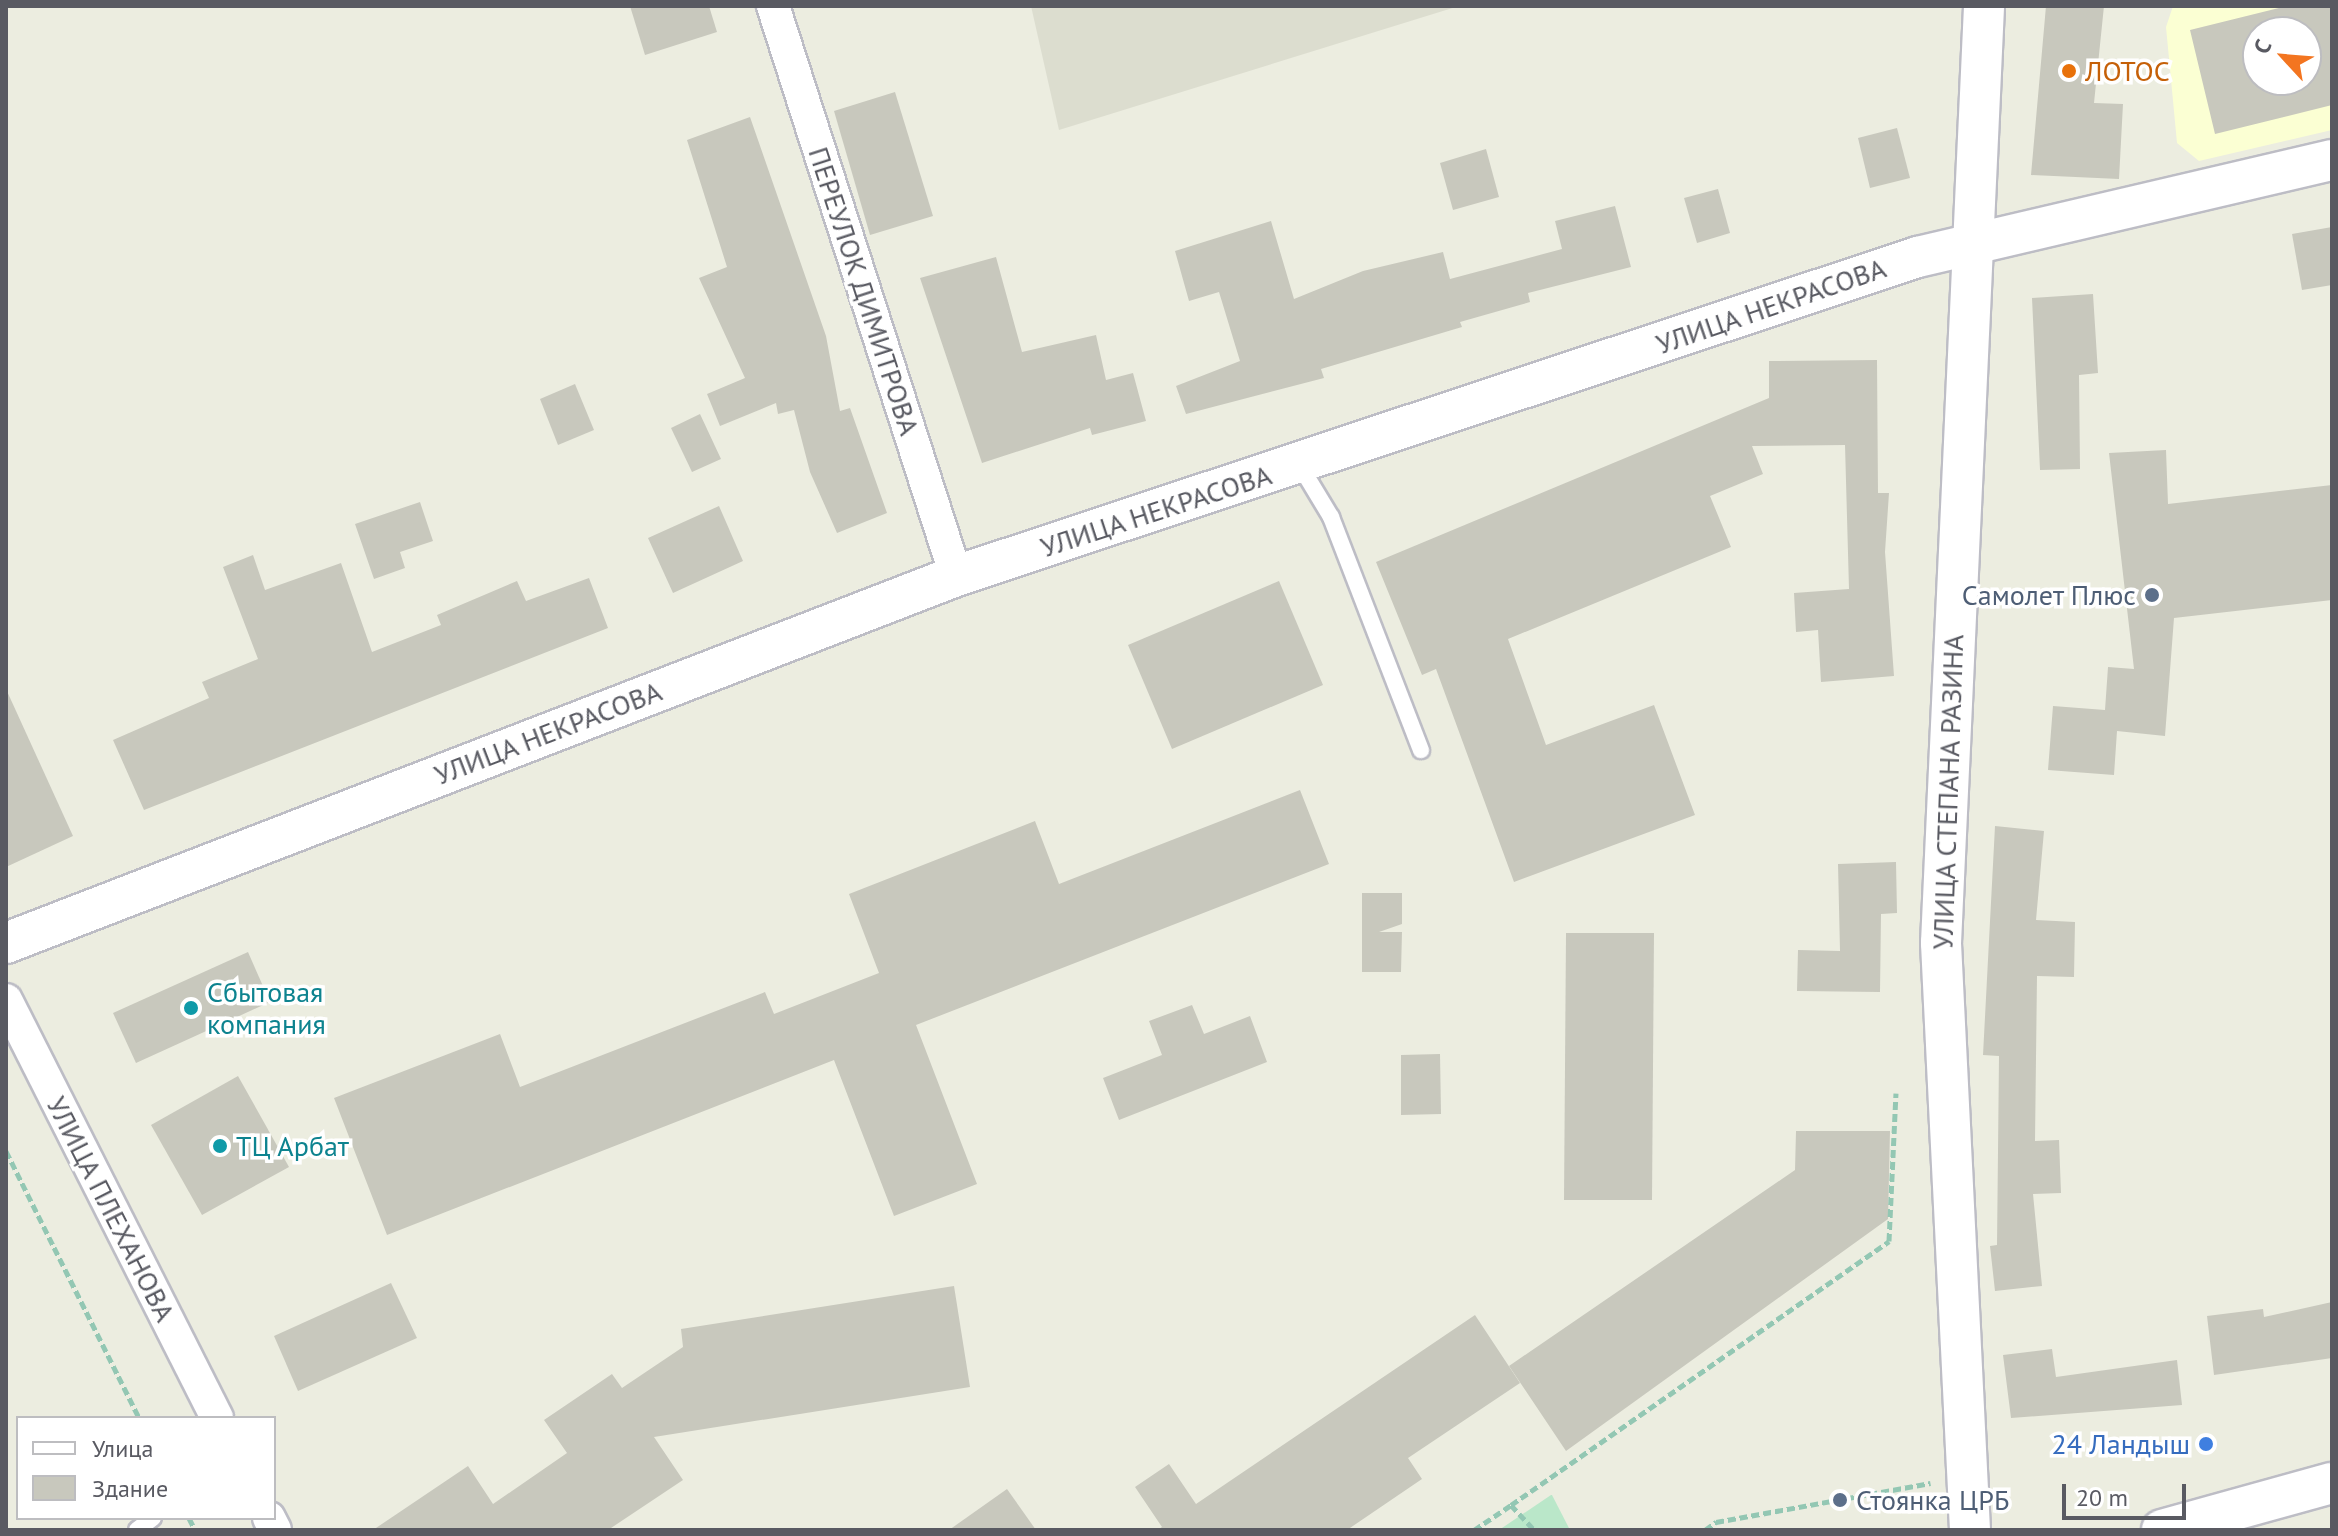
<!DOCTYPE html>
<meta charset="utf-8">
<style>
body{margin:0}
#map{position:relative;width:2338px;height:1536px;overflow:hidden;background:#ecede0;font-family:"PT Sans",sans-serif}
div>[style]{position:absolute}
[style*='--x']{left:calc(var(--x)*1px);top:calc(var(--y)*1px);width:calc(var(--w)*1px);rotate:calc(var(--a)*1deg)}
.commercial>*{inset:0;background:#fbffd3}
.education>*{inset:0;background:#dcddcf}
.green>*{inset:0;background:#bae7c9}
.building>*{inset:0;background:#c8c8bd}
.path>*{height:5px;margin-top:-2.5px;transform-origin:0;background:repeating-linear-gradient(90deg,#93c7b3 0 8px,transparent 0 12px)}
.roads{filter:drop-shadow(2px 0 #bdbdc5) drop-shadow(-2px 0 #bdbdc5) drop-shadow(0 2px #bdbdc5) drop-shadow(0 -2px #bdbdc5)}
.service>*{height:16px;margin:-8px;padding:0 8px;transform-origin:8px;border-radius:8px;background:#fff}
.minor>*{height:32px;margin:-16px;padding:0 16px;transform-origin:16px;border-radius:16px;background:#fff}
.tertiary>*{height:40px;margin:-20px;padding:0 20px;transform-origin:20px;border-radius:20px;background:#fff}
.dots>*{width:22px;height:22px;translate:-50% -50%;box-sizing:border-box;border:4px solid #fff;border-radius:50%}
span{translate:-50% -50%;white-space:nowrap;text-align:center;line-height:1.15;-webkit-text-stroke:7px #fff;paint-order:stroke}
.food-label{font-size:28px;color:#c56008}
.left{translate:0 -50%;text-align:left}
.street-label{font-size:28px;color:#595a62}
.service-label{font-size:28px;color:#4e5e75}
.right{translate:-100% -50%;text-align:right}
.culture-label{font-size:28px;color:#0d838f}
.shop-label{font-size:28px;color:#366cbe}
.frame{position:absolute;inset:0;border:8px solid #595a62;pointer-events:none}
.legend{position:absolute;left:16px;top:1416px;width:260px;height:104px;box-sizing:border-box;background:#fff;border:2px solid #bdbdc0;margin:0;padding:10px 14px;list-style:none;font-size:24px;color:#595a62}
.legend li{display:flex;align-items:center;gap:16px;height:40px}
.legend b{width:40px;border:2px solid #bdbdc0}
.north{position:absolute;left:2242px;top:16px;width:80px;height:80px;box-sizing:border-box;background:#fff;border:2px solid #bdbdc0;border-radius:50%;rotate:296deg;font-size:22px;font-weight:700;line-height:32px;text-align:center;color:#595a62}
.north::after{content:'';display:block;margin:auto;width:28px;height:36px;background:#f37520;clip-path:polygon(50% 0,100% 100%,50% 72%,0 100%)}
.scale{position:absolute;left:2062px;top:1484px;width:124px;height:36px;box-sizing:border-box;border:4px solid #595a62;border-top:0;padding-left:10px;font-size:24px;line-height:28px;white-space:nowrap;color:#595a62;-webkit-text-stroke:6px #fff;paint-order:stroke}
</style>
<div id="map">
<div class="commercial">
<div style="clip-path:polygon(evenodd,2173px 6px,2332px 6px,2332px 130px,2199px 161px,2177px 143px,2166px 27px,2173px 6px,2258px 32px,2306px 32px,2306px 80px,2258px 80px,2258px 32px)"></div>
</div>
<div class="education">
<div style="clip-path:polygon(1031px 6px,1459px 6px,1059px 130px)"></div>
</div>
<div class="green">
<div style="clip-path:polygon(1552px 1495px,1570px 1530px,1499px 1530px,1551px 1495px)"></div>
</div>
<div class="building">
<div style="clip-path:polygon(630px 6px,709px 6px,717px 32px,645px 55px)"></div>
<div style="clip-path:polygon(2046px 6px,2104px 6px,2094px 103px,2123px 104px,2119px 179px,2031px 175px)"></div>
<div style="clip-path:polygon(evenodd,2287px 6px,2332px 6px,2332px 105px,2215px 134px,2190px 30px,2287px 6px,2258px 32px,2306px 32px,2306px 80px,2258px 80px,2258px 32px)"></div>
<div style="clip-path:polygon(895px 92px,933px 216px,870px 235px,834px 111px)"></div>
<div style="clip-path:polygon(750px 117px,826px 336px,840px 411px,850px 408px,887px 513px,837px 533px,810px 472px,794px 410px,778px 414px,776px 403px,720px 426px,707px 394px,745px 378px,699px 278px,727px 267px,687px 140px)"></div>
<div style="clip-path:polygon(1897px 128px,1910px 178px,1870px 188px,1858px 138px)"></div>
<div style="clip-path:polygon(1486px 149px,1499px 197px,1453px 210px,1440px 163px)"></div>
<div style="clip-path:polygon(1718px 189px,1730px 233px,1697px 243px,1684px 198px)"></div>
<div style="clip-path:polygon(1615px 206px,1631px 267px,1528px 293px,1530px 302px,1460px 322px,1462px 327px,1321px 369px,1324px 378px,1186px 414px,1176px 386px,1240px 361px,1219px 292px,1189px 301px,1175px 251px,1271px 221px,1294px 299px,1363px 271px,1443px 252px,1450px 279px,1562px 249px,1555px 221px)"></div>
<div style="clip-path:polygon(2332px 227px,2332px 285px,2302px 290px,2292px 234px)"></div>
<div style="clip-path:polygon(996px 257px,1022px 352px,1096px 335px,1106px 380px,1133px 373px,1146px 421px,1092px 435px,1090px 428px,982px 463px,920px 278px)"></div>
<div style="clip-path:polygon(2093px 294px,2098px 373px,2079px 375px,2080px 469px,2040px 470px,2032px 298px)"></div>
<div style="clip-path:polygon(1877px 360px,1878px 493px,1889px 493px,1885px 552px,1894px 676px,1821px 682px,1818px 630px,1796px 632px,1794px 593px,1849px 589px,1845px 445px,1752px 446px,1763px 474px,1710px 496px,1731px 547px,1508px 639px,1546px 745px,1654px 705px,1695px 815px,1514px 882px,1436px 669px,1422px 675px,1376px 562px,1769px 398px,1769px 361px)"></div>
<div style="clip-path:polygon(575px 384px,594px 430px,558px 445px,540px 399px)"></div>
<div style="clip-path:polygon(700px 414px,721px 459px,692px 472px,671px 428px)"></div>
<div style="clip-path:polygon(2166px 450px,2168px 504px,2332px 485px,2332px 600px,2174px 618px,2165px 736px,2117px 731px,2114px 775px,2048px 770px,2053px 706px,2105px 710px,2108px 667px,2134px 669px,2109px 453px)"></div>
<div style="clip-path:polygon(420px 502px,433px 541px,400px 552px,405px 568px,374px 579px,355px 524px)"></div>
<div style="clip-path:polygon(719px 506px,743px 561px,673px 593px,648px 538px)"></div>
<div style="clip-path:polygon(253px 555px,265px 590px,341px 563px,372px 652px,441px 625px,437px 615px,517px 581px,526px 601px,589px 578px,608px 628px,144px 810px,113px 740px,209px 698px,202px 682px,258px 659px,223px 567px)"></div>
<div style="clip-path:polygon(1279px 581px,1323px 685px,1172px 749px,1128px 645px)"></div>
<div style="clip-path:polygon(6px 689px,73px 836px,6px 867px)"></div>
<div style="clip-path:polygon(1300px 790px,1329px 864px,916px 1025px,977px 1184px,894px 1216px,834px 1060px,387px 1235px,334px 1098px,500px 1034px,520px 1087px,765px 992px,774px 1014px,879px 973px,849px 894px,1035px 821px,1059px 884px)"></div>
<div style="clip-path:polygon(1995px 826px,2044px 831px,2036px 920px,2075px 922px,2074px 977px,2037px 976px,2035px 1141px,2059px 1140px,2061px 1193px,2033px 1194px,2042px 1286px,1995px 1291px,1990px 1246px,1997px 1245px,1999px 1056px,1983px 1055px)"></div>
<div style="clip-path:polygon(1896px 862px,1897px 913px,1881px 914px,1880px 992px,1797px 991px,1798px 950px,1840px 951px,1838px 864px)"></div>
<div style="clip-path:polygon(1362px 893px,1402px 893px,1402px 924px,1379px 932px,1402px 932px,1401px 972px,1362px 972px)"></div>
<div style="clip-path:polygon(1566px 933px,1654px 933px,1652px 1200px,1564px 1200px)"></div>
<div style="clip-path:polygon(248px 952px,270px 1002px,136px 1063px,113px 1013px)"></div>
<div style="clip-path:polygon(1192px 1005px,1204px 1034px,1250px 1016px,1267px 1062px,1119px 1120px,1103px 1078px,1162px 1055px,1149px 1021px)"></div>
<div style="clip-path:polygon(1440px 1054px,1441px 1114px,1401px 1115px,1401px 1055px)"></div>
<div style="clip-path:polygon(238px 1076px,289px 1167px,202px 1215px,151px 1125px)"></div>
<div style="clip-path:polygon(1796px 1131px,1890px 1131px,1888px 1219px,1566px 1451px,1509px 1366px,1795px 1170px)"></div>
<div style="clip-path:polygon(391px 1283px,417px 1338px,298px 1391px,274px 1336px)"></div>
<div style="clip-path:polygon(954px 1286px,970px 1387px,654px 1437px,683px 1480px,608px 1530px,373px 1530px,468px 1466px,493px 1504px,567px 1453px,544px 1420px,612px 1374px,622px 1388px,683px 1347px,681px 1329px)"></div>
<div style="clip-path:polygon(2332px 1302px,2332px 1358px,2214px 1375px,2207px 1316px,2263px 1309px,2264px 1317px)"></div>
<div style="clip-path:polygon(1475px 1315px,1520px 1383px,1408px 1458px,1422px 1479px,1347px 1530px,1157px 1530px,1162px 1527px,1135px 1487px,1169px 1464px,1196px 1504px)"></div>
<div style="clip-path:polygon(2052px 1349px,2056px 1377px,2177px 1360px,2182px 1405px,2011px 1418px,2003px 1355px)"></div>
<div style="clip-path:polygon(1007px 1489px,1036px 1530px,949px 1530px)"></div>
</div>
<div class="path">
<div style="--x:6;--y:1151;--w:298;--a:63.5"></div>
<div style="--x:1511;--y:1505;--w:461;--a:-34.9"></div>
<div style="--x:1889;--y:1241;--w:148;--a:-87.3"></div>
<div style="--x:189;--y:1518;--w:13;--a:63"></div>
<div style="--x:1474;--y:1530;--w:45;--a:-34"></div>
<div style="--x:1511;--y:1505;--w:34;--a:47"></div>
<div style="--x:1705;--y:1530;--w:14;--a:-36"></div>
<div style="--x:1716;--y:1522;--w:218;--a:-10.3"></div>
</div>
<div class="roads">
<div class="service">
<div style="--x:1299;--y:464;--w:62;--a:58.9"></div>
<div style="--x:1331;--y:517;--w:250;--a:68.9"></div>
<div style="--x:137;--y:1530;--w:20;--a:-37"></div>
</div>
<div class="minor">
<div style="--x:773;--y:6;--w:599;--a:72.2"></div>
<div style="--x:6;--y:1000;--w:468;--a:63.2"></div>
<div style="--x:269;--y:1518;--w:13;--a:63"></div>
</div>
<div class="tertiary">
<div style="--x:6;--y:943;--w:1018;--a:-21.12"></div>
<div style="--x:956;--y:576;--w:1014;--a:-18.35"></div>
<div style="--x:1918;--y:257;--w:425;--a:-13.2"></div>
<div style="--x:1970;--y:1530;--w:588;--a:-92.83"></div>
<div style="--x:1941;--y:943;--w:938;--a:-87.37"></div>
<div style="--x:2162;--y:1530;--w:176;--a:-15.5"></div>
</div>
</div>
<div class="dots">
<div style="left:2069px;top:71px;background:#e8710a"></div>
<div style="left:2152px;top:595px;background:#5c6f8a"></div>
<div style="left:191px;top:1008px;background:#0f9aa8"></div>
<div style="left:220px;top:1146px;background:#0f9aa8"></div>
<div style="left:2206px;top:1444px;background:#3f7fe0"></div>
<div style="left:1840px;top:1500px;background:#5c6f8a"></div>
</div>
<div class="food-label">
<span class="left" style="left:2085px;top:71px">ЛОТОС</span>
</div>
<div class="street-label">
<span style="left:864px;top:291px;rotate:72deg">ПЕРЕУЛОК ДИМИТРОВА</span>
<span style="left:1771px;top:306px;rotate:-19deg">УЛИЦА НЕКРАСОВА</span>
<span style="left:1156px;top:511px;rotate:-18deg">УЛИЦА НЕКРАСОВА</span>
<span style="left:548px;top:733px;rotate:-21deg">УЛИЦА НЕКРАСОВА</span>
<span style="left:1948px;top:792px;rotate:-88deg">УЛИЦА СТЕПАНА РАЗИНА</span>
<span style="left:111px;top:1209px;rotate:63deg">УЛИЦА ПЛЕХАНОВА</span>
</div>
<div class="service-label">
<span class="right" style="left:2136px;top:595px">Самолет Плюс</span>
<span class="left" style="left:1856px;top:1500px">Стоянка ЦРБ</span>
</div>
<div class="culture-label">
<span class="left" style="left:207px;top:1008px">Сбытовая<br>компания</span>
<span class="left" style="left:236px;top:1146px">ТЦ Арбат</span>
</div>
<div class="shop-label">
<span class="right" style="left:2190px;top:1444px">24 Ландыш</span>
</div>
<div class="frame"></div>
<ul class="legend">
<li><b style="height:10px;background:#fff"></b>Улица</li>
<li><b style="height:22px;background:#c8c8bd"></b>Здание</li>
</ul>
<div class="north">С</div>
<div class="scale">20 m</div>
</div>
